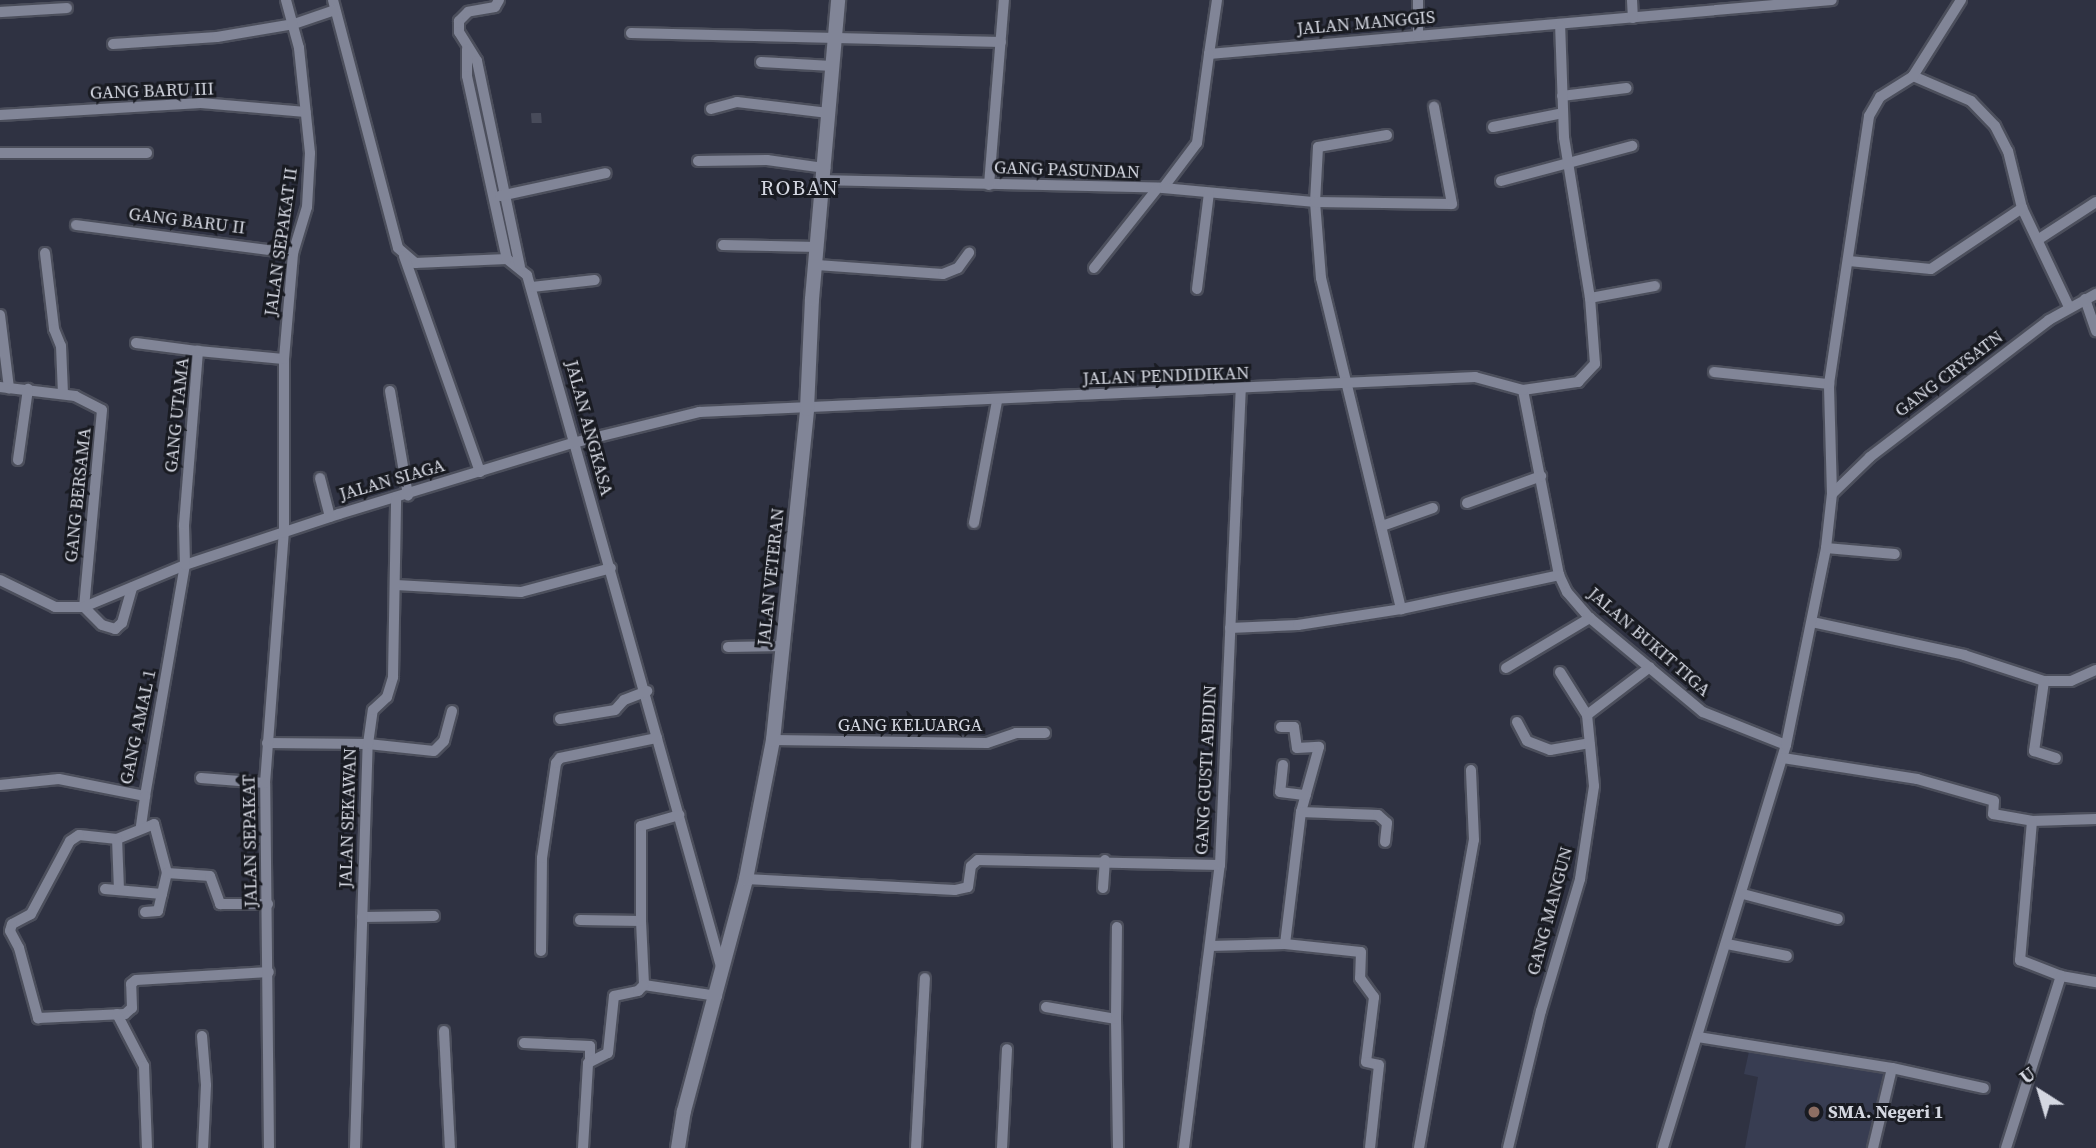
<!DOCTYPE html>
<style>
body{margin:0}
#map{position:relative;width:2096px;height:1148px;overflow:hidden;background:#2f3242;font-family:"Source Serif 4",serif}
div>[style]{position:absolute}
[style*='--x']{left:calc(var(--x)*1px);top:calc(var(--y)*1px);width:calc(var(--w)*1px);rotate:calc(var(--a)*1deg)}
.built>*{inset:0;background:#383d52}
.minor-tunnel>*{height:10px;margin-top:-5px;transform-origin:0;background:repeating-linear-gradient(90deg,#484b5a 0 10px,transparent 0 15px)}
.roads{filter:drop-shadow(2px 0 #4c4f5c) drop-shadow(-2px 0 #4c4f5c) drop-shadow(0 2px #4c4f5c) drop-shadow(0 -2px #4c4f5c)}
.minor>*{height:10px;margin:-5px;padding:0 5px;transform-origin:5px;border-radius:5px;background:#818597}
.tertiary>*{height:14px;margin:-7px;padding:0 7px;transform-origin:7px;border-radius:7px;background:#818597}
.dots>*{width:19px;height:19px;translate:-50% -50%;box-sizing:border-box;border:4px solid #191b22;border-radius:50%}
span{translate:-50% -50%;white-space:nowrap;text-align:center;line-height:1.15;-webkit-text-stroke:6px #191b22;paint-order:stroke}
.street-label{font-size:18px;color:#d4d7e1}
.poi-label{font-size:18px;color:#d4d7e1;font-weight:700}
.left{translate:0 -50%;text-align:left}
.quarter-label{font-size:21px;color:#d4d7e1;letter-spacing:2px}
.north{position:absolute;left:2005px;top:1057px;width:70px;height:70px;-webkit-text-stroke:5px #191b22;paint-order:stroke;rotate:323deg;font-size:19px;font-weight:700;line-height:28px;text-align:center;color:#d4d7e1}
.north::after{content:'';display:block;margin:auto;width:24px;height:32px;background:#d4d7e1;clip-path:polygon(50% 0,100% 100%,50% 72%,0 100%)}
</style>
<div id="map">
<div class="built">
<div style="clip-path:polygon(1750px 1047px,1885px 1072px,1869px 1148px,1745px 1148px,1758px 1077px,1744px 1074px)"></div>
</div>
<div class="minor-tunnel">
<div style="--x:536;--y:113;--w:13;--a:86"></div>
</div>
<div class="roads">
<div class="minor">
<div style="--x:333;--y:0;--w:256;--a:75.3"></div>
<div style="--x:398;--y:248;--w:23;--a:41"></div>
<div style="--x:415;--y:263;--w:92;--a:-2.5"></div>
<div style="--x:507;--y:259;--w:26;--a:39"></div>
<div style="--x:527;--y:275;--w:722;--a:74.33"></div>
<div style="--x:499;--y:0;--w:8;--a:120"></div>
<div style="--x:495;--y:7;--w:27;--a:170"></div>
<div style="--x:468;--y:12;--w:13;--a:135"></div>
<div style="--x:459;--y:21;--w:11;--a:90"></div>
<div style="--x:459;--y:32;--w:34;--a:58"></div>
<div style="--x:477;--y:61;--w:210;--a:78.2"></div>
<div style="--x:1217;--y:0;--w:55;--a:98.4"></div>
<div style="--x:1209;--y:54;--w:625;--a:-4.95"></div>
<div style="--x:1632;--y:0;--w:18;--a:87"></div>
<div style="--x:0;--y:12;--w:67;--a:-3.4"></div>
<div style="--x:631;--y:33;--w:370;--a:1.4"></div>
<div style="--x:1418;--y:36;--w:36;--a:-90"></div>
<div style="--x:113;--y:44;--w:104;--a:-3.9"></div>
<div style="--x:217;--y:37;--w:78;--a:-9.6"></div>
<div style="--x:294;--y:24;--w:43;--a:-18.9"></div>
<div style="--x:467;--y:49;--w:27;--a:90"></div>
<div style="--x:467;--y:76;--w:187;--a:77.7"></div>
<div style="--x:761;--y:62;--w:71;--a:3.2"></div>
<div style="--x:1913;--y:76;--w:63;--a:23.3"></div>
<div style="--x:1971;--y:101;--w:35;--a:46"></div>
<div style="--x:1995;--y:126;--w:28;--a:63"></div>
<div style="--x:2008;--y:151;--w:59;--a:76.2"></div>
<div style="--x:2022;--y:208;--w:110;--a:64.6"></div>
<div style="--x:1562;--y:96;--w:65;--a:-7"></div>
<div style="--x:711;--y:109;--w:27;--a:-15"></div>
<div style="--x:737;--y:102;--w:92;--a:6.9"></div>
<div style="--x:0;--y:115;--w:201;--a:-3.4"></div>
<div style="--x:201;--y:103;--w:105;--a:4.9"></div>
<div style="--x:1493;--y:127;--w:71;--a:-11.3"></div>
<div style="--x:1387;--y:135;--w:70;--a:170.1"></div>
<div style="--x:1318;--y:147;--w:55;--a:93.1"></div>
<div style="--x:1315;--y:202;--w:76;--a:85.5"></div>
<div style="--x:1321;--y:278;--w:341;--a:76.4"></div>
<div style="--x:0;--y:153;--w:147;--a:0"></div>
<div style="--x:698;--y:161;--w:69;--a:-0.8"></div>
<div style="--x:767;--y:160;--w:59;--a:7.9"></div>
<div style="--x:823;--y:180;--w:340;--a:1.3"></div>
<div style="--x:1163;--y:188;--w:56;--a:-52.9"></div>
<div style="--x:1197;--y:143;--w:90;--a:-82.3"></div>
<div style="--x:1501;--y:181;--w:136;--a:-15"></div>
<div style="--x:989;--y:185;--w:186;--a:-85.4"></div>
<div style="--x:1163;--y:188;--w:153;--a:5.3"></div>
<div style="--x:1315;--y:202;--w:137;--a:0.8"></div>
<div style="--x:1452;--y:204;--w:99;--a:-100.5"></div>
<div style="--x:500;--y:196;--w:108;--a:-12.2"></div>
<div style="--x:76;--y:225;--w:219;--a:7.4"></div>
<div style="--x:2039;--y:239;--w:68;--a:-33"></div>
<div style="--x:723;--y:245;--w:95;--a:1.2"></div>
<div style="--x:45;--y:253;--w:77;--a:83.2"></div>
<div style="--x:54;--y:329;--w:18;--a:68"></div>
<div style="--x:61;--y:346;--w:48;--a:87.6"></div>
<div style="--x:404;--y:256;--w:229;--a:70.6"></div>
<div style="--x:1849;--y:261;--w:82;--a:5.6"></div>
<div style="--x:1931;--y:269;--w:110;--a:-33.8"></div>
<div style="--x:817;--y:265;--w:126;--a:4.1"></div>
<div style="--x:943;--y:274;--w:16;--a:-22"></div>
<div style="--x:958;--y:268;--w:19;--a:-54"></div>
<div style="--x:1094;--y:268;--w:100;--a:-51.5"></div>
<div style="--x:532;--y:287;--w:63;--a:-6.3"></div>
<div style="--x:1197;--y:289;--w:97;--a:-82.9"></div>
<div style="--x:1590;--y:298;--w:66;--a:-10.5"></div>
<div style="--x:2085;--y:299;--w:34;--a:71"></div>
<div style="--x:0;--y:315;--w:74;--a:83"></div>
<div style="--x:136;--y:343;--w:63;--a:7.4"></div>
<div style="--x:1714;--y:372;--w:116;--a:6"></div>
<div style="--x:0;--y:387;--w:76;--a:6.8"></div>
<div style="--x:75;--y:396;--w:30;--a:27"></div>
<div style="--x:102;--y:410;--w:198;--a:95.2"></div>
<div style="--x:84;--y:607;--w:25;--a:45"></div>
<div style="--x:102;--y:625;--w:14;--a:17"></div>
<div style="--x:115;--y:629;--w:9;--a:-41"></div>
<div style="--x:122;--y:623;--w:37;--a:-74"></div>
<div style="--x:1523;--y:390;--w:188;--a:79"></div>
<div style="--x:1559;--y:575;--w:19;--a:65"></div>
<div style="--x:1567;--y:592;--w:35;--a:49"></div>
<div style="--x:1590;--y:618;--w:147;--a:39.8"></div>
<div style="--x:1703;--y:712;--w:89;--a:21.7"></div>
<div style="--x:1786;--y:745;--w:421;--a:107"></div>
<div style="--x:1523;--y:390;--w:56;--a:-8.3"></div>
<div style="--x:1578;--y:382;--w:25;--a:-47"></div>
<div style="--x:1595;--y:364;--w:66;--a:-94.3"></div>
<div style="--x:1590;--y:298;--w:163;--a:-99.2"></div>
<div style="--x:1564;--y:137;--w:112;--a:-92"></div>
<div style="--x:390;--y:391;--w:106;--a:80.2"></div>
<div style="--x:18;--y:460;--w:72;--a:-82"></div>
<div style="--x:320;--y:478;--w:40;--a:75.6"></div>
<div style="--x:1832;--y:494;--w:53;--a:-44.2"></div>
<div style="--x:1870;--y:457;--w:225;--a:-37.4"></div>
<div style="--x:2049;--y:320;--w:54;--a:-29"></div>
<div style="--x:1467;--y:503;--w:79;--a:-20"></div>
<div style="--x:974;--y:523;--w:124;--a:-79.3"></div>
<div style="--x:1382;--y:526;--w:54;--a:-19.4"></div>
<div style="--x:1826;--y:548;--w:69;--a:5"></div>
<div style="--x:0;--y:580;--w:61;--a:26.1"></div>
<div style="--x:55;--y:607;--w:29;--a:0"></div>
<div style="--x:84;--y:607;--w:109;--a:-22.6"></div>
<div style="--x:185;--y:565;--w:162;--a:-18.3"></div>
<div style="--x:339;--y:514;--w:245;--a:-16.9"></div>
<div style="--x:573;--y:443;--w:130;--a:-13.8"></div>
<div style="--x:699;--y:412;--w:777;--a:-2.58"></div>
<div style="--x:1475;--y:377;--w:50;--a:15.2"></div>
<div style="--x:396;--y:585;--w:125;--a:3.2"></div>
<div style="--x:521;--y:592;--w:93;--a:-14.9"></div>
<div style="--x:1812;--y:622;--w:156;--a:12.2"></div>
<div style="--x:1964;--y:655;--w:84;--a:18"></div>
<div style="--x:2044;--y:681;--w:27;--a:0"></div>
<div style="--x:2071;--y:681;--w:27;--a:-24"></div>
<div style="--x:1230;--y:628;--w:68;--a:-2.5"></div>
<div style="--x:1298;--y:625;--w:104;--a:-8.8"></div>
<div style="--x:1401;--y:609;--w:162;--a:-12.1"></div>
<div style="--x:728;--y:647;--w:56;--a:-1"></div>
<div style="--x:1506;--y:668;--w:98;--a:-30.8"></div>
<div style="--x:1560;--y:672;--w:51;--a:57.9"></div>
<div style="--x:2044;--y:681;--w:71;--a:98.1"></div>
<div style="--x:2034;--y:751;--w:23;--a:18"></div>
<div style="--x:560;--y:719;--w:56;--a:-9.3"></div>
<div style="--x:615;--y:710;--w:13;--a:-48"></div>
<div style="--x:624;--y:700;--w:25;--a:-21"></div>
<div style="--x:1517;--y:722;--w:21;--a:62"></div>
<div style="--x:1527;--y:741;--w:25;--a:21"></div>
<div style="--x:1550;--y:750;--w:40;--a:-10"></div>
<div style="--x:1281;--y:727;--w:13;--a:0"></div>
<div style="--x:1294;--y:727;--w:21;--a:82"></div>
<div style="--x:1297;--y:748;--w:22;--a:-3"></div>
<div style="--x:1319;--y:747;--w:67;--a:105.5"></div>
<div style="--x:773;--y:740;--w:214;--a:0.8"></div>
<div style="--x:987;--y:743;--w:31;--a:-19"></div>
<div style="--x:1016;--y:733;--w:29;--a:0"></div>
<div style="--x:267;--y:743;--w:101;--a:0.6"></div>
<div style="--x:368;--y:744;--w:66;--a:6.1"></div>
<div style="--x:434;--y:751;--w:14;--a:-45"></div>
<div style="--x:444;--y:741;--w:31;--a:-75"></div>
<div style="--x:1786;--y:745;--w:201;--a:-78.5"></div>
<div style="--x:1826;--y:548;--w:54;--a:-83.7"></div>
<div style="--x:1832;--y:494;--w:110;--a:-91.6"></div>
<div style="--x:1829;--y:384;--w:271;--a:-81.5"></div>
<div style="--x:1869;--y:116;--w:22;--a:-60"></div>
<div style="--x:1880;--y:97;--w:39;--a:-32"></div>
<div style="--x:1913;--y:76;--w:90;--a:-57.7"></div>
<div style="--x:1783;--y:758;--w:136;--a:8.9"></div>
<div style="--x:1917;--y:779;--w:80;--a:15.9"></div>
<div style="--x:1994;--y:801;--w:13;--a:94"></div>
<div style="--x:1993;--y:814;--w:40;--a:10"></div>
<div style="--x:2032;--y:821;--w:64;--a:-1.8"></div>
<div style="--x:1283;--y:765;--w:27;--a:96"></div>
<div style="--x:1280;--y:792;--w:26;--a:7"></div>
<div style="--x:201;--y:778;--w:64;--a:4.5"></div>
<div style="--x:0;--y:785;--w:59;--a:-5.8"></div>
<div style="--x:59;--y:779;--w:88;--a:11.2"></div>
<div style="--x:145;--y:796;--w:234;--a:-80.2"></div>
<div style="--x:185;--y:565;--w:40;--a:-91.4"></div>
<div style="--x:184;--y:525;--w:175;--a:-85.4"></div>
<div style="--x:198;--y:351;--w:86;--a:5.3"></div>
<div style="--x:2032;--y:821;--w:140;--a:94.9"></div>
<div style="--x:2020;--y:960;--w:44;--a:21.3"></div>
<div style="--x:2061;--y:976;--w:36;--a:10"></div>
<div style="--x:141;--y:826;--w:30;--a:-82"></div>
<div style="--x:117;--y:839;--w:40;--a:-22"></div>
<div style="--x:154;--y:824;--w:51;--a:75.1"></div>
<div style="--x:746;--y:879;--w:209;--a:3"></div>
<div style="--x:955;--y:890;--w:13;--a:-13"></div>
<div style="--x:968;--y:887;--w:21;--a:-82"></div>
<div style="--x:971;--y:866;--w:9;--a:-41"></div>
<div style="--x:978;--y:860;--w:242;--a:1.2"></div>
<div style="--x:1103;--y:888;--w:28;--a:-86"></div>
<div style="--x:105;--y:889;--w:57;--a:5"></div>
<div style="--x:162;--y:894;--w:22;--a:-77"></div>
<div style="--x:167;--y:873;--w:43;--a:4"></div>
<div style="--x:210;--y:876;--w:30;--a:70"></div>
<div style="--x:220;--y:904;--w:48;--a:0"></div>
<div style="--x:119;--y:890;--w:51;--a:-92.2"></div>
<div style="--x:117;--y:839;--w:38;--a:-174"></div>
<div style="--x:79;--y:835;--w:11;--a:146"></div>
<div style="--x:70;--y:841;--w:83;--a:118.1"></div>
<div style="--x:31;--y:914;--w:21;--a:152"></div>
<div style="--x:12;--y:924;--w:7;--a:106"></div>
<div style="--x:10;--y:931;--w:19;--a:62"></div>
<div style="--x:19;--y:948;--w:73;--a:74.8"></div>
<div style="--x:38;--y:1018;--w:87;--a:-2.6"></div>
<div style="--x:125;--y:1014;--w:9;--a:-41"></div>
<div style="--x:132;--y:1008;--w:24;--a:-92"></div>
<div style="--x:131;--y:984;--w:6;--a:-39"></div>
<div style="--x:136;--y:980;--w:133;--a:-3.4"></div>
<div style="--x:1743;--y:894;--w:98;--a:14.7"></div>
<div style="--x:145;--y:912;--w:13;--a:-4"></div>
<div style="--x:158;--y:911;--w:17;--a:-77"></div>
<div style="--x:362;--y:917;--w:72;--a:-0.8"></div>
<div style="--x:580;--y:920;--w:61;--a:0.9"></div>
<div style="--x:641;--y:921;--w:64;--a:87.3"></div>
<div style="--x:644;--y:985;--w:74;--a:8.6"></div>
<div style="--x:641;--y:921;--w:95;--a:-90"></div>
<div style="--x:641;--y:826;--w:40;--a:-16"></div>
<div style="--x:1285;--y:944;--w:133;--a:-83.1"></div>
<div style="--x:1301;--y:812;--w:77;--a:2.2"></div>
<div style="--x:1378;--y:815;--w:12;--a:42"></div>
<div style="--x:1387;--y:823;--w:19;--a:96"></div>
<div style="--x:1727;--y:944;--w:61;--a:11.3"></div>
<div style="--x:1210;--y:946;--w:75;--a:-1.5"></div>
<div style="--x:1285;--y:944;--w:76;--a:6"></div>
<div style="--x:1361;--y:952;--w:26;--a:92"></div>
<div style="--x:1360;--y:978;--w:24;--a:54"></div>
<div style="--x:1374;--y:997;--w:65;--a:97"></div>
<div style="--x:1366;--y:1062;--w:13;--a:13"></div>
<div style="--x:1379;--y:1065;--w:83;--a:96.2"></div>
<div style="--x:541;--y:951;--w:93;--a:-89.4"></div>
<div style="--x:542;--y:858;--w:96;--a:-81.6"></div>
<div style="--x:556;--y:763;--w:6;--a:-51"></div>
<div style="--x:560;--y:758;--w:99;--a:-11.7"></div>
<div style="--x:1046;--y:1007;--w:71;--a:9.7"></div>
<div style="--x:1116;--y:1019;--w:129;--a:89.1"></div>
<div style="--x:117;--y:1014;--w:59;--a:62.6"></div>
<div style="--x:144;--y:1066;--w:82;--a:87.9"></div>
<div style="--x:1116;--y:1019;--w:92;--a:-89.4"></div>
<div style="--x:444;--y:1031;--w:117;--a:87.1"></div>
<div style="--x:202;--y:1036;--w:49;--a:85.3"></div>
<div style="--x:206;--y:1085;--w:63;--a:92.7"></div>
<div style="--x:1698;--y:1037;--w:196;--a:9.1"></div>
<div style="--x:1892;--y:1068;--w:94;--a:12.3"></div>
<div style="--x:524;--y:1043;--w:66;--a:2.6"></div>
<div style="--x:590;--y:1046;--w:15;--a:90"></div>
<div style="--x:269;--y:1148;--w:365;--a:-90.6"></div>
<div style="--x:265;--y:783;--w:251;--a:-85.7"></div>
<div style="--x:284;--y:533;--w:174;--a:-90"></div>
<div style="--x:284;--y:359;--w:106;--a:-85.1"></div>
<div style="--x:293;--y:253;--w:48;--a:-73.1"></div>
<div style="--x:307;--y:207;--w:54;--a:-86.8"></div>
<div style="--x:310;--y:153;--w:106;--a:-96"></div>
<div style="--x:299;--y:48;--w:50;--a:-105.2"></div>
<div style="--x:355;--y:1148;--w:404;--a:-88.2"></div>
<div style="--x:368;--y:744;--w:34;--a:-82"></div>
<div style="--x:373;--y:710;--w:19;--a:-43"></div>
<div style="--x:387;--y:697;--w:21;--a:-73"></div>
<div style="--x:393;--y:677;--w:180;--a:-89"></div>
<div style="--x:583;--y:1148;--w:85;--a:-86.6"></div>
<div style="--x:588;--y:1063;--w:22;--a:-27"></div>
<div style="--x:608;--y:1053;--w:57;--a:-84"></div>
<div style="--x:614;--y:996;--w:25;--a:-12"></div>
<div style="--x:638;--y:991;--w:8;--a:-45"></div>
<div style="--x:916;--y:1148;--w:170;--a:-87"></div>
<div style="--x:1002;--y:1148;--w:99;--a:-87.1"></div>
<div style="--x:1184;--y:1148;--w:285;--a:-82.8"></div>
<div style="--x:1220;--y:865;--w:474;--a:-87.5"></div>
<div style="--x:1419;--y:1148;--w:313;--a:-79.9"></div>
<div style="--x:1474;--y:840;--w:70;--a:-92.5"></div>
<div style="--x:1508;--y:1148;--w:141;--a:-76.5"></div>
<div style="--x:1541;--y:1011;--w:138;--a:-73.5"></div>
<div style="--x:1580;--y:879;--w:94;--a:-81.4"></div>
<div style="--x:1594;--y:786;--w:71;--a:-95.6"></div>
<div style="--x:1587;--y:715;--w:79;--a:-37.3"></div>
<div style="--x:1873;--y:1148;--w:82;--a:-76.6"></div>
<div style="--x:2006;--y:1148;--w:181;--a:-72.3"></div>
</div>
<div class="tertiary">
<div style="--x:678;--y:1148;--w:37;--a:-81"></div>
<div style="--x:684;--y:1111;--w:240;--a:-75"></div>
<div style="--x:746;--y:879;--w:142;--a:-79"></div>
<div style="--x:773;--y:740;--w:333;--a:-84.1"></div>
<div style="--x:807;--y:409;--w:110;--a:-87.4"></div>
<div style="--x:812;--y:299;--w:300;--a:-85"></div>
</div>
</div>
<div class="dots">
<div style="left:1814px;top:1112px;background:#8d6e63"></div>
</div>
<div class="street-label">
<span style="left:1366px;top:23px;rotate:-5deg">JALAN MANGGIS</span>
<span style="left:152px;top:91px;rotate:-2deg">GANG BARU III</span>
<span style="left:1067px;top:170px;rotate:2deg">GANG PASUNDAN</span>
<span style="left:187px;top:221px;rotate:7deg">GANG BARU II</span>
<span style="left:281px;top:242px;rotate:-82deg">JALAN SEPAKAT II</span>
<span style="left:1949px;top:374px;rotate:-37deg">GANG CRYSATN</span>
<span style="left:1166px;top:376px;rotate:-2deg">JALAN PENDIDIKAN</span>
<span style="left:177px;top:415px;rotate:-84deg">GANG UTAMA</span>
<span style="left:589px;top:428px;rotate:75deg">JALAN ANGKASA</span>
<span style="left:392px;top:480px;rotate:-16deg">JALAN SIAGA</span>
<span style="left:78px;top:495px;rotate:-84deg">GANG BERSAMA</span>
<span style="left:771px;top:577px;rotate:-84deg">JALAN VETERAN</span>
<span style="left:1649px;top:642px;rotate:41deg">JALAN BUKIT TIGA</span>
<span style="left:910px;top:725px">GANG KELUARGA</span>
<span style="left:138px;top:727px;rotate:-78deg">GANG AMAL 1</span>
<span style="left:1206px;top:770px;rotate:-87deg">GANG GUSTI ABIDIN</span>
<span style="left:348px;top:818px;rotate:-88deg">JALAN SEKAWAN</span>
<span style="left:250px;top:841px;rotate:-91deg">JALAN SEPAKAT</span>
<span style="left:1550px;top:911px;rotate:-75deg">GANG MANGUN</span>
</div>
<div class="poi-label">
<span class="left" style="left:1828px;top:1112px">SMA. Negeri 1</span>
</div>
<div class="quarter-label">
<span style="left:800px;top:188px">ROBAN</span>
</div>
<div class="north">U</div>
</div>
